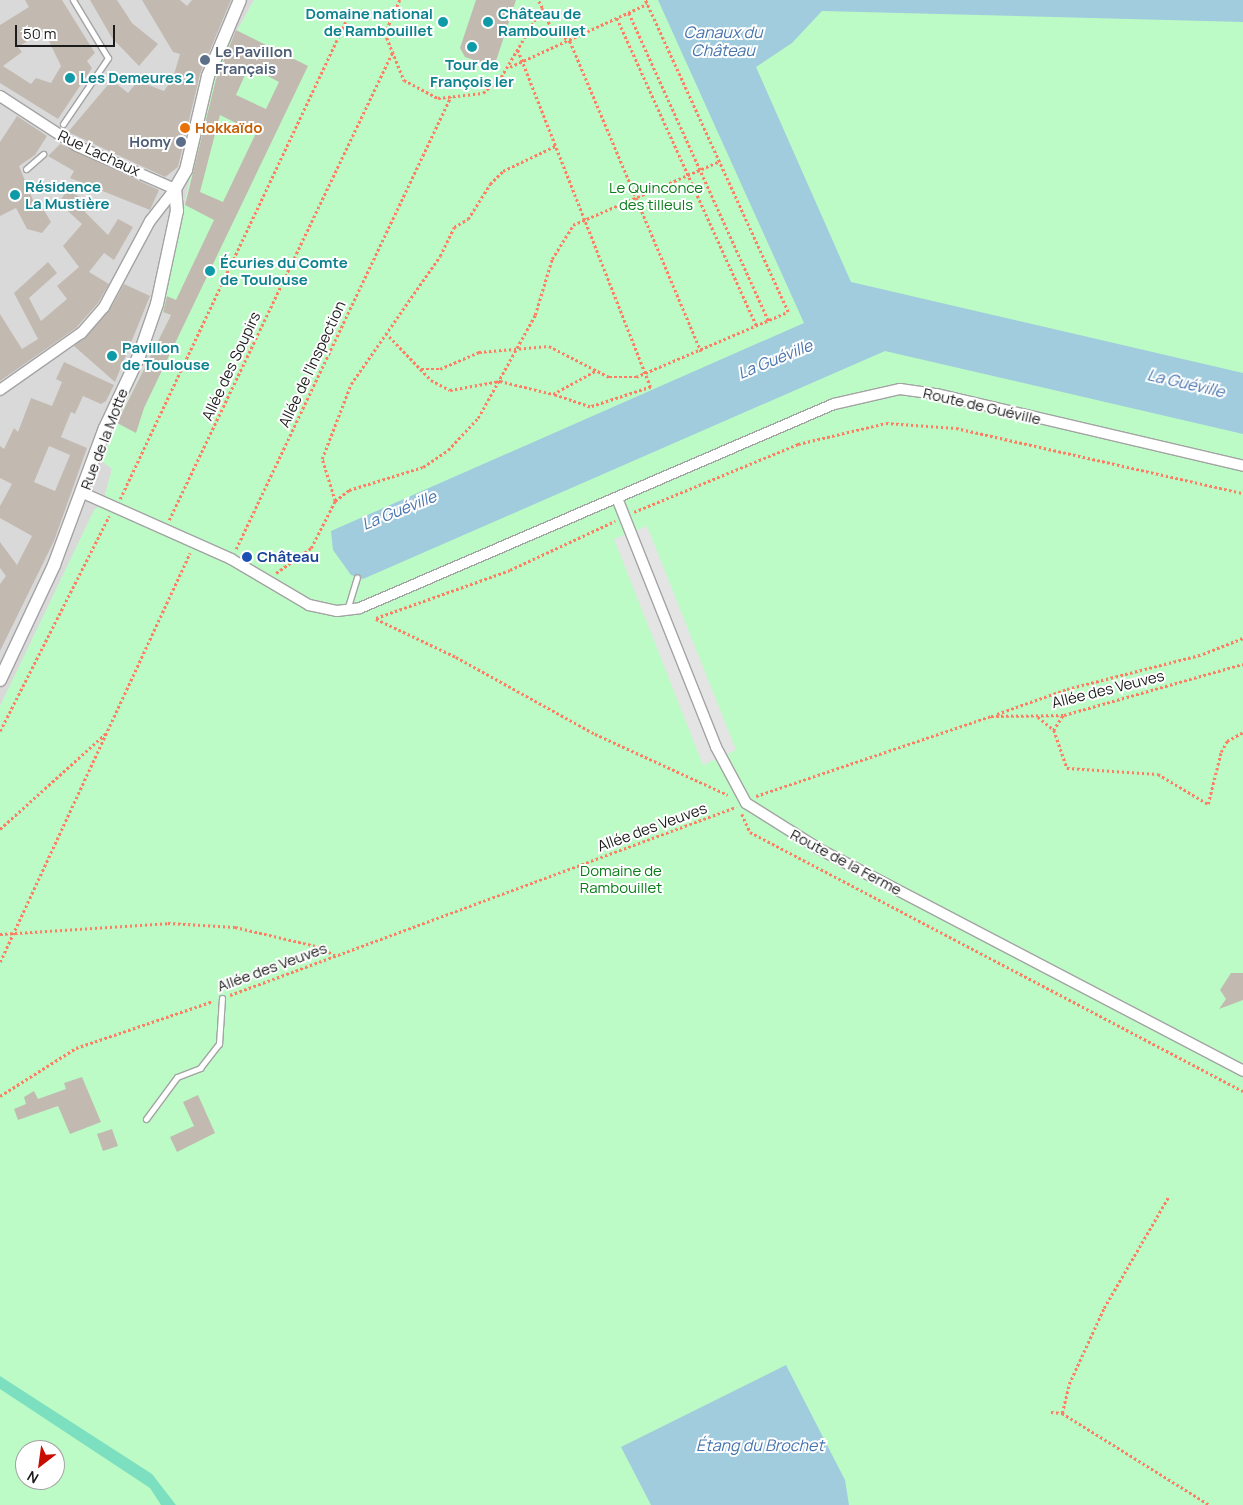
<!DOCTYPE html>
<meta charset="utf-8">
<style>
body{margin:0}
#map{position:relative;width:1243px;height:1505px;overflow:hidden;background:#eeebe2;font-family:Manrope,sans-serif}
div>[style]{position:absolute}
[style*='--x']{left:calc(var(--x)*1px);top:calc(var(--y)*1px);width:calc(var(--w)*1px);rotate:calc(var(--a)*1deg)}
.residential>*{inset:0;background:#dad9d9}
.park>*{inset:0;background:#bcfbc5}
.pitch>*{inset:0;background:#7ce0c0}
.parking>*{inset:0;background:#e4e4e4}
.water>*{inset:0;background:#a0ccde}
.building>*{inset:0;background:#c2bab1}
.path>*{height:2.5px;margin-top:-1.25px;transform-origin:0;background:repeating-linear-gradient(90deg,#fe7d63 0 2.5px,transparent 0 5px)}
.roads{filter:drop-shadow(1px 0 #a3a3a3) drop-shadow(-1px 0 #a3a3a3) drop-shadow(0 1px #a3a3a3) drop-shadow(0 -1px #a3a3a3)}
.service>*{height:5px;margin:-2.5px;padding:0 2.5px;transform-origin:2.5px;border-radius:2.5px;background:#fff}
.minor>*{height:10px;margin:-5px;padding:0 5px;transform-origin:5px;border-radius:5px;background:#fff}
.tertiary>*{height:12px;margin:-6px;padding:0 6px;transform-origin:6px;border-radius:6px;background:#fff}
.dots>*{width:14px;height:14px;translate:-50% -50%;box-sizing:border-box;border:2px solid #fff;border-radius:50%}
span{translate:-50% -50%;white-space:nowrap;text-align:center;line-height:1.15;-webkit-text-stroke:4px #fff;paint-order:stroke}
.culture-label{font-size:15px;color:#0d838f;font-weight:700}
.right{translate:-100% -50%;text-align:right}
.left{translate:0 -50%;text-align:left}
.service-label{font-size:15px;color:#4e5e75;font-weight:700}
.food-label{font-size:15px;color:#c56008;font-weight:700}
.street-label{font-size:15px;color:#1c1c1c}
.park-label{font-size:15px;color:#087d19}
.transit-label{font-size:15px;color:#164399;font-weight:700}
.water-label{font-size:16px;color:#4774ae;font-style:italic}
.north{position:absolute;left:15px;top:1440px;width:50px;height:50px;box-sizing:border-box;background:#fff;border:1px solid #a4a4a4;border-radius:50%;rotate:210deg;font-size:14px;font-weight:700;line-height:20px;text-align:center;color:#1c1c1c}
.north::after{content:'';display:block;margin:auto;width:18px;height:22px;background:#c90d00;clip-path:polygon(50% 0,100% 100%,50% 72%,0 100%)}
.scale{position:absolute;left:15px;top:25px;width:100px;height:22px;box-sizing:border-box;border:2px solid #1c1c1c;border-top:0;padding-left:6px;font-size:15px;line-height:18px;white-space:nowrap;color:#1c1c1c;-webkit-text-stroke:4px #fff;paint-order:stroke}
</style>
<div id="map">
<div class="residential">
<div style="clip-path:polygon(0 0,254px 0,213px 74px,161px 311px,171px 315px,110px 436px,112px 469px,103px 502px,0 711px)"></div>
</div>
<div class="park">
<div style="clip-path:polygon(evenodd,254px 0,1243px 0,1243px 1505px,0 1505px,0 706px,94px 510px,103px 502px,112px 469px,103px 462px,110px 436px,171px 315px,161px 311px,213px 74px,254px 0,25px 1450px,55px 1450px,55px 1480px,25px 1480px,25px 1450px)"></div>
</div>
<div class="pitch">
<div style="clip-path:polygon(0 1376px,152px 1474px,176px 1505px,161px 1505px,150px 1488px,0 1389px)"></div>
</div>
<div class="parking">
<div style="clip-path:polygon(647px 526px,736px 750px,703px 765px,614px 539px)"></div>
</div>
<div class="water">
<div style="clip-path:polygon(658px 0,1243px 0,1243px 22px,822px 11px,792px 43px,756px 67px,851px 282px,1243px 373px,1243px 434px,885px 351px,363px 579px,351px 575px,333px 550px,331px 531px,804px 323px)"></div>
<div style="clip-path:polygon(786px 1365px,845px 1480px,849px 1505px,651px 1505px,621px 1447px)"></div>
</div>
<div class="building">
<div style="clip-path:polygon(evenodd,25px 0,62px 0,95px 53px,87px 61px,92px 68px,58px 119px,0 83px,0 25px,29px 7px,25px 0,44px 31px,61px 66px,51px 83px,36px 78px,31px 84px,3px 66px,22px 52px,18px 47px,44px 31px)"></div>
<div style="clip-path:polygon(90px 0,117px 0,132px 23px,158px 44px,139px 66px,112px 38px)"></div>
<div style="clip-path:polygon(142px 0,180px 0,187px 6px,192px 0,231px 0,200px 74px,178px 167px,165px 177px,68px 132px,112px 80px,128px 93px,138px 81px,164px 91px,173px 78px,180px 54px,173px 52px)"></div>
<div style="clip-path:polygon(476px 0,516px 0,494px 67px,465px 57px,460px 48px)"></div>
<div style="clip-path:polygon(evenodd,236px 30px,308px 66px,144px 408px,136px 433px,117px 423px,171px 315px,163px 312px,167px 296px,176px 300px,214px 220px,185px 205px,216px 79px,236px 30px,249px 66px,279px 82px,266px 109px,236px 95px,249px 66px,236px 30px,220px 115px,256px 133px,223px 202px,200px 192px,220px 115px)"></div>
<div style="clip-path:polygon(17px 116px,47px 136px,35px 155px,19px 166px,35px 205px,42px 207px,51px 222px,42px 233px,27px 229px,16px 208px,0 216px,0 142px)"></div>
<div style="clip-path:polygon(60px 144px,159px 190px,150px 210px,70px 178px,74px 171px,48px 156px)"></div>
<div style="clip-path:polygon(67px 190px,91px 203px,85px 212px,108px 235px,118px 219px,133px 227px,114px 260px,104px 253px,89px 272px,109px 284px,98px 303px,76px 328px,0 381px,0 314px,22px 349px,38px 339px,14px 293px,48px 262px,57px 273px,29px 298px,41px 321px,67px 299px,57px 286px,79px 267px,63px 246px,82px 224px,59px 203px)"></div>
<div style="clip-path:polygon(124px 284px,150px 296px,115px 382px,74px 346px,109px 311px)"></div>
<div style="clip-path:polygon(evenodd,64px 362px,114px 385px,106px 401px,101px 404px,83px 396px,75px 414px,71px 412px,61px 437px,87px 448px,54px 541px,0 651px,0 584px,6px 576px,0 568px,0 542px,17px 565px,32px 536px,0 518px,0 506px,12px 484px,0 478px,0 446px,4px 449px,14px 428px,18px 432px,31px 398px,52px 406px,62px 382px,56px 379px,64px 362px,49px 446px,70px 455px,55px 491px,34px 482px,49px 446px)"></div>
<div style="clip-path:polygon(1231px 973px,1243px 973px,1243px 1000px,1219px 1009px,1226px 999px,1220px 990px)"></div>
<div style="clip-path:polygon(82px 1077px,101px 1122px,70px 1134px,58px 1106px,18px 1120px,14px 1109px,26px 1104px,24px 1097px,34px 1091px,38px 1099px,66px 1089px,64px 1083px)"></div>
<div style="clip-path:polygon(198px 1095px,215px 1133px,177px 1152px,170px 1137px,194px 1126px,183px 1102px)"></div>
<div style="clip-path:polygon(112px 1129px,118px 1146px,103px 1151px,97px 1134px)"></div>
</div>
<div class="path">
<div style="--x:400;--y:0;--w:36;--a:114"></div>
<div style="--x:385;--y:33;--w:51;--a:68"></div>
<div style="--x:404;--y:80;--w:38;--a:28"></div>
<div style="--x:438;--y:98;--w:45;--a:-6.3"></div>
<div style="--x:483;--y:93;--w:24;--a:-42"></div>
<div style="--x:501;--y:77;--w:80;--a:-59.3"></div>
<div style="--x:542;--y:8;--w:9;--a:-117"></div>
<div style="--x:542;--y:8;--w:23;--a:65"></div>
<div style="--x:552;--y:29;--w:22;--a:34"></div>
<div style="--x:570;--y:41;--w:337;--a:67.1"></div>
<div style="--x:629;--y:13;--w:338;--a:65.6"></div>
<div style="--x:617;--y:18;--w:338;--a:65.6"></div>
<div style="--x:518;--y:50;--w:362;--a:68.5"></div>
<div style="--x:651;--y:387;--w:64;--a:161.8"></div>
<div style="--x:590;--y:407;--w:39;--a:-161"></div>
<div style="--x:510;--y:67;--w:151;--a:-24.7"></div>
<div style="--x:386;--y:333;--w:65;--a:46.2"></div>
<div style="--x:431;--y:380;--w:21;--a:28"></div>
<div style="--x:450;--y:390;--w:51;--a:-10.2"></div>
<div style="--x:500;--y:381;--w:55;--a:13.8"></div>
<div style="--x:553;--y:394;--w:50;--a:-28.6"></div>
<div style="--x:421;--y:369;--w:19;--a:0"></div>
<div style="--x:440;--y:369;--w:43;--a:-23.6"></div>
<div style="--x:479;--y:352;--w:70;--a:-4.9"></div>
<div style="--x:549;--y:346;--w:68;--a:27.3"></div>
<div style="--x:609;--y:377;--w:27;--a:0"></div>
<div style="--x:636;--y:377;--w:165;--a:-23.2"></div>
<div style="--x:788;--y:312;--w:343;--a:-114.6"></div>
<div style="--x:120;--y:499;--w:541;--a:-64.71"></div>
<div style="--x:335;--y:501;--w:44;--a:-107.2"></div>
<div style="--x:322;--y:459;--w:80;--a:-68.9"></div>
<div style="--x:351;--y:384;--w:156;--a:-55.2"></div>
<div style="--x:440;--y:256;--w:32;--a:-64"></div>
<div style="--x:454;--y:227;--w:16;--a:-30"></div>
<div style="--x:468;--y:219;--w:41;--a:-57.8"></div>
<div style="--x:490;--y:184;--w:18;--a:-45"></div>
<div style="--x:503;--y:171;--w:58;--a:-25.7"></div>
<div style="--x:634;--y:512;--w:178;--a:-22.5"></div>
<div style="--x:798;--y:444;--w:90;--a:-13.4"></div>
<div style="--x:886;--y:423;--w:70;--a:4.1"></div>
<div style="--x:956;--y:428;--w:294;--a:12.8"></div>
<div style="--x:169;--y:520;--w:520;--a:-64.47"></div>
<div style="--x:236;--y:549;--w:501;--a:-64.61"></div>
<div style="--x:276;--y:573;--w:43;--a:-35.5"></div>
<div style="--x:311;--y:548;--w:53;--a:-62.9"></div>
<div style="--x:335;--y:501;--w:18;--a:-38"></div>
<div style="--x:349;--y:490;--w:77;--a:-17.3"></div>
<div style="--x:423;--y:467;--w:30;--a:-34"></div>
<div style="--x:448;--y:450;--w:44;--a:-46.8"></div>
<div style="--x:478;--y:418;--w:118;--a:-61"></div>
<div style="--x:535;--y:315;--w:59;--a:-73.1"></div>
<div style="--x:552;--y:259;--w:40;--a:-58"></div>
<div style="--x:573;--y:225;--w:160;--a:-23.5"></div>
<div style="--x:376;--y:618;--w:142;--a:-19.7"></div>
<div style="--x:510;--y:570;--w:116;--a:-25"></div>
<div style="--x:376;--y:619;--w:89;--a:25.4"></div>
<div style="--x:456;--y:657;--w:159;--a:29"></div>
<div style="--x:595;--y:734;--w:146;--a:24.6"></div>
<div style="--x:997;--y:714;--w:74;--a:-19.7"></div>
<div style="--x:1067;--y:689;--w:140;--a:-14.4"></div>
<div style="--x:1203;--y:654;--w:43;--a:-21.8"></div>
<div style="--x:1063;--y:716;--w:17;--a:123"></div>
<div style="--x:1054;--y:730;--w:40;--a:71.1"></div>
<div style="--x:1067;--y:768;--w:91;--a:3.8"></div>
<div style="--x:1158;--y:774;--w:58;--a:31"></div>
<div style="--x:1208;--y:804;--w:54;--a:-76"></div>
<div style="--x:1221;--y:752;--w:13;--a:-61"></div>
<div style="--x:1227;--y:741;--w:18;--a:-29"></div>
<div style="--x:1038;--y:717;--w:21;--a:39"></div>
<div style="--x:0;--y:731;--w:241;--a:-63.1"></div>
<div style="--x:756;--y:796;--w:248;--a:-18.8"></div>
<div style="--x:991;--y:716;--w:73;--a:-0.8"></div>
<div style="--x:1064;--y:715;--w:186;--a:-15.9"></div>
<div style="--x:742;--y:814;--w:20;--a:66"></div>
<div style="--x:750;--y:832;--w:557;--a:27.72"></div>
<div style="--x:0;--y:829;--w:142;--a:-42.1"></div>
<div style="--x:0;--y:934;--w:168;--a:-3.7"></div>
<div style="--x:168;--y:923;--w:67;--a:3.4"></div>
<div style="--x:235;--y:927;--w:87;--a:13.2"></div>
<div style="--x:320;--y:947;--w:18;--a:29"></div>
<div style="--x:0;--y:962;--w:451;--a:-65.1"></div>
<div style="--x:230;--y:995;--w:540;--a:-20.38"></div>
<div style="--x:0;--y:1096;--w:90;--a:-32.3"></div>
<div style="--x:76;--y:1048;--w:145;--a:-18.9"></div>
<div style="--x:1051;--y:1412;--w:11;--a:5"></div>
<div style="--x:1062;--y:1413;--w:174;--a:31.9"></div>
<div style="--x:1062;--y:1413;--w:30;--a:-76"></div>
<div style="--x:1069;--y:1384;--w:84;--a:-65.3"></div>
<div style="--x:1104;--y:1308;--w:129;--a:-59.9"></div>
</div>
<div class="roads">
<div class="service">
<div style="--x:63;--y:124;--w:80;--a:-55.7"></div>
<div style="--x:108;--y:58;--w:68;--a:-121.1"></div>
<div style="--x:26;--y:169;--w:23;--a:-41"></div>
<div style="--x:347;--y:610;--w:34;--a:-73"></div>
<div style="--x:146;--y:1119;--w:52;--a:-53.6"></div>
<div style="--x:177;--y:1077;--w:25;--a:-21"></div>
<div style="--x:200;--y:1068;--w:31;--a:-52"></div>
<div style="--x:219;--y:1044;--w:46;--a:-86.3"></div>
</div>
<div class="minor">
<div style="--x:0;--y:96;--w:92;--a:33"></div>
<div style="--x:77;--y:146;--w:107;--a:23.7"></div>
<div style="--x:175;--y:189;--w:41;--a:128"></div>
<div style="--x:150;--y:221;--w:98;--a:118.1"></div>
<div style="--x:104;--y:307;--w:35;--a:131"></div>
<div style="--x:81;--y:333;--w:99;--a:144.9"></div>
<div style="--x:83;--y:493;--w:162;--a:24"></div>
<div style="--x:231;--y:559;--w:91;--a:30.5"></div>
<div style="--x:309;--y:605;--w:29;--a:12"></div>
<div style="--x:337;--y:611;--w:23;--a:-7"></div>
<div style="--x:360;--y:608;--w:516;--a:-23.29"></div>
<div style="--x:834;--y:404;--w:68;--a:-12.8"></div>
<div style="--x:900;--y:389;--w:37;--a:8"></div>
<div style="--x:937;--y:394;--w:314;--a:13.2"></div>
<div style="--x:617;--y:498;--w:268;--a:68.3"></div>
<div style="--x:716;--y:747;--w:64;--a:61.8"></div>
<div style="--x:746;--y:803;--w:86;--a:32.2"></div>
<div style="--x:819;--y:849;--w:479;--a:27.6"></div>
</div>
<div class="tertiary">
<div style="--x:0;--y:680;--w:127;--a:-64.8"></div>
<div style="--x:54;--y:565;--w:146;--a:-69.6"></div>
<div style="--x:105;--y:428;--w:80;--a:-64.7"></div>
<div style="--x:139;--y:356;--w:55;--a:-70.9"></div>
<div style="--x:157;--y:304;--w:95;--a:-77.9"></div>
<div style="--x:177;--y:211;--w:22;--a:-95"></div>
<div style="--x:175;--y:189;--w:22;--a:-60"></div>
<div style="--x:186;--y:170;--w:97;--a:-76.8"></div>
<div style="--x:208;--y:76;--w:82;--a:-67.2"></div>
</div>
</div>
<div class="dots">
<div style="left:443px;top:22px;background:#0f9aa8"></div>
<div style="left:488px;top:22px;background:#0f9aa8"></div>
<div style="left:472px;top:47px;background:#0f9aa8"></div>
<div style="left:205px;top:60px;background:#5c6f8a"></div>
<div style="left:70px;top:78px;background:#0f9aa8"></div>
<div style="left:185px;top:128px;background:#e8710a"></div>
<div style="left:181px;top:142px;background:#5c6f8a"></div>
<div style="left:15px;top:195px;background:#0f9aa8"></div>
<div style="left:210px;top:271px;background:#0f9aa8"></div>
<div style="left:112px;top:356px;background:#0f9aa8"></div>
<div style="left:247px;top:557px;background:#1a4fb4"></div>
</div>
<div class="culture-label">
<span class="right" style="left:433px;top:22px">Domaine national<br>de Rambouillet</span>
<span class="left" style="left:498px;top:22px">Château de<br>Rambouillet</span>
<span style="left:472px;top:73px">Tour de<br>François Ier</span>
<span class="left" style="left:80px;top:78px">Les Demeures 2</span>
<span class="left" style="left:25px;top:195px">Résidence<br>La Mustière</span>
<span class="left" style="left:220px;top:271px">Écuries du Comte<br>de Toulouse</span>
<span class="left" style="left:122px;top:356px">Pavillon<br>de Toulouse</span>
</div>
<div class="service-label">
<span class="left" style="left:215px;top:60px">Le Pavillon<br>Français</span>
<span class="right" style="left:171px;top:142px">Homy</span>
</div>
<div class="food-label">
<span class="left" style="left:195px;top:128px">Hokkaïdo</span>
</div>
<div class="street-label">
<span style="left:99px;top:153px;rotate:25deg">Rue Lachaux</span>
<span style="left:312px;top:364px;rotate:-65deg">Allée de l'Inspection</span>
<span style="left:231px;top:366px;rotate:-65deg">Allée des Soupirs</span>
<span style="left:982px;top:406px;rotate:13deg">Route de Guéville</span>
<span style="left:104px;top:439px;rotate:-69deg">Rue de la Motte</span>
<span style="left:1108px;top:689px;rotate:-14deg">Allée des Veuves</span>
<span style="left:652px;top:827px;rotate:-20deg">Allée des Veuves</span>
<span style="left:846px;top:862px;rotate:28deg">Route de la Ferme</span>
<span style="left:272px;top:967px;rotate:-20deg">Allée des Veuves</span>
</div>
<div class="park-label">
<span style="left:656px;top:196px">Le Quinconce<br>des tilleuls</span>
<span style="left:621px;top:879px">Domaine de<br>Rambouillet</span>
</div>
<div class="transit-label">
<span class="left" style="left:257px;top:557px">Château</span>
</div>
<div class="water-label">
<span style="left:723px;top:41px">Canaux du<br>Château</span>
<span style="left:775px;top:359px;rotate:-22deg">La Guéville</span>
<span style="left:1186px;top:383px;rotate:13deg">La Guéville</span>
<span style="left:399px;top:510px;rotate:-22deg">La Guéville</span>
<span style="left:760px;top:1445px">Étang du Brochet</span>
</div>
<div class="north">N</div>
<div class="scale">50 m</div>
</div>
